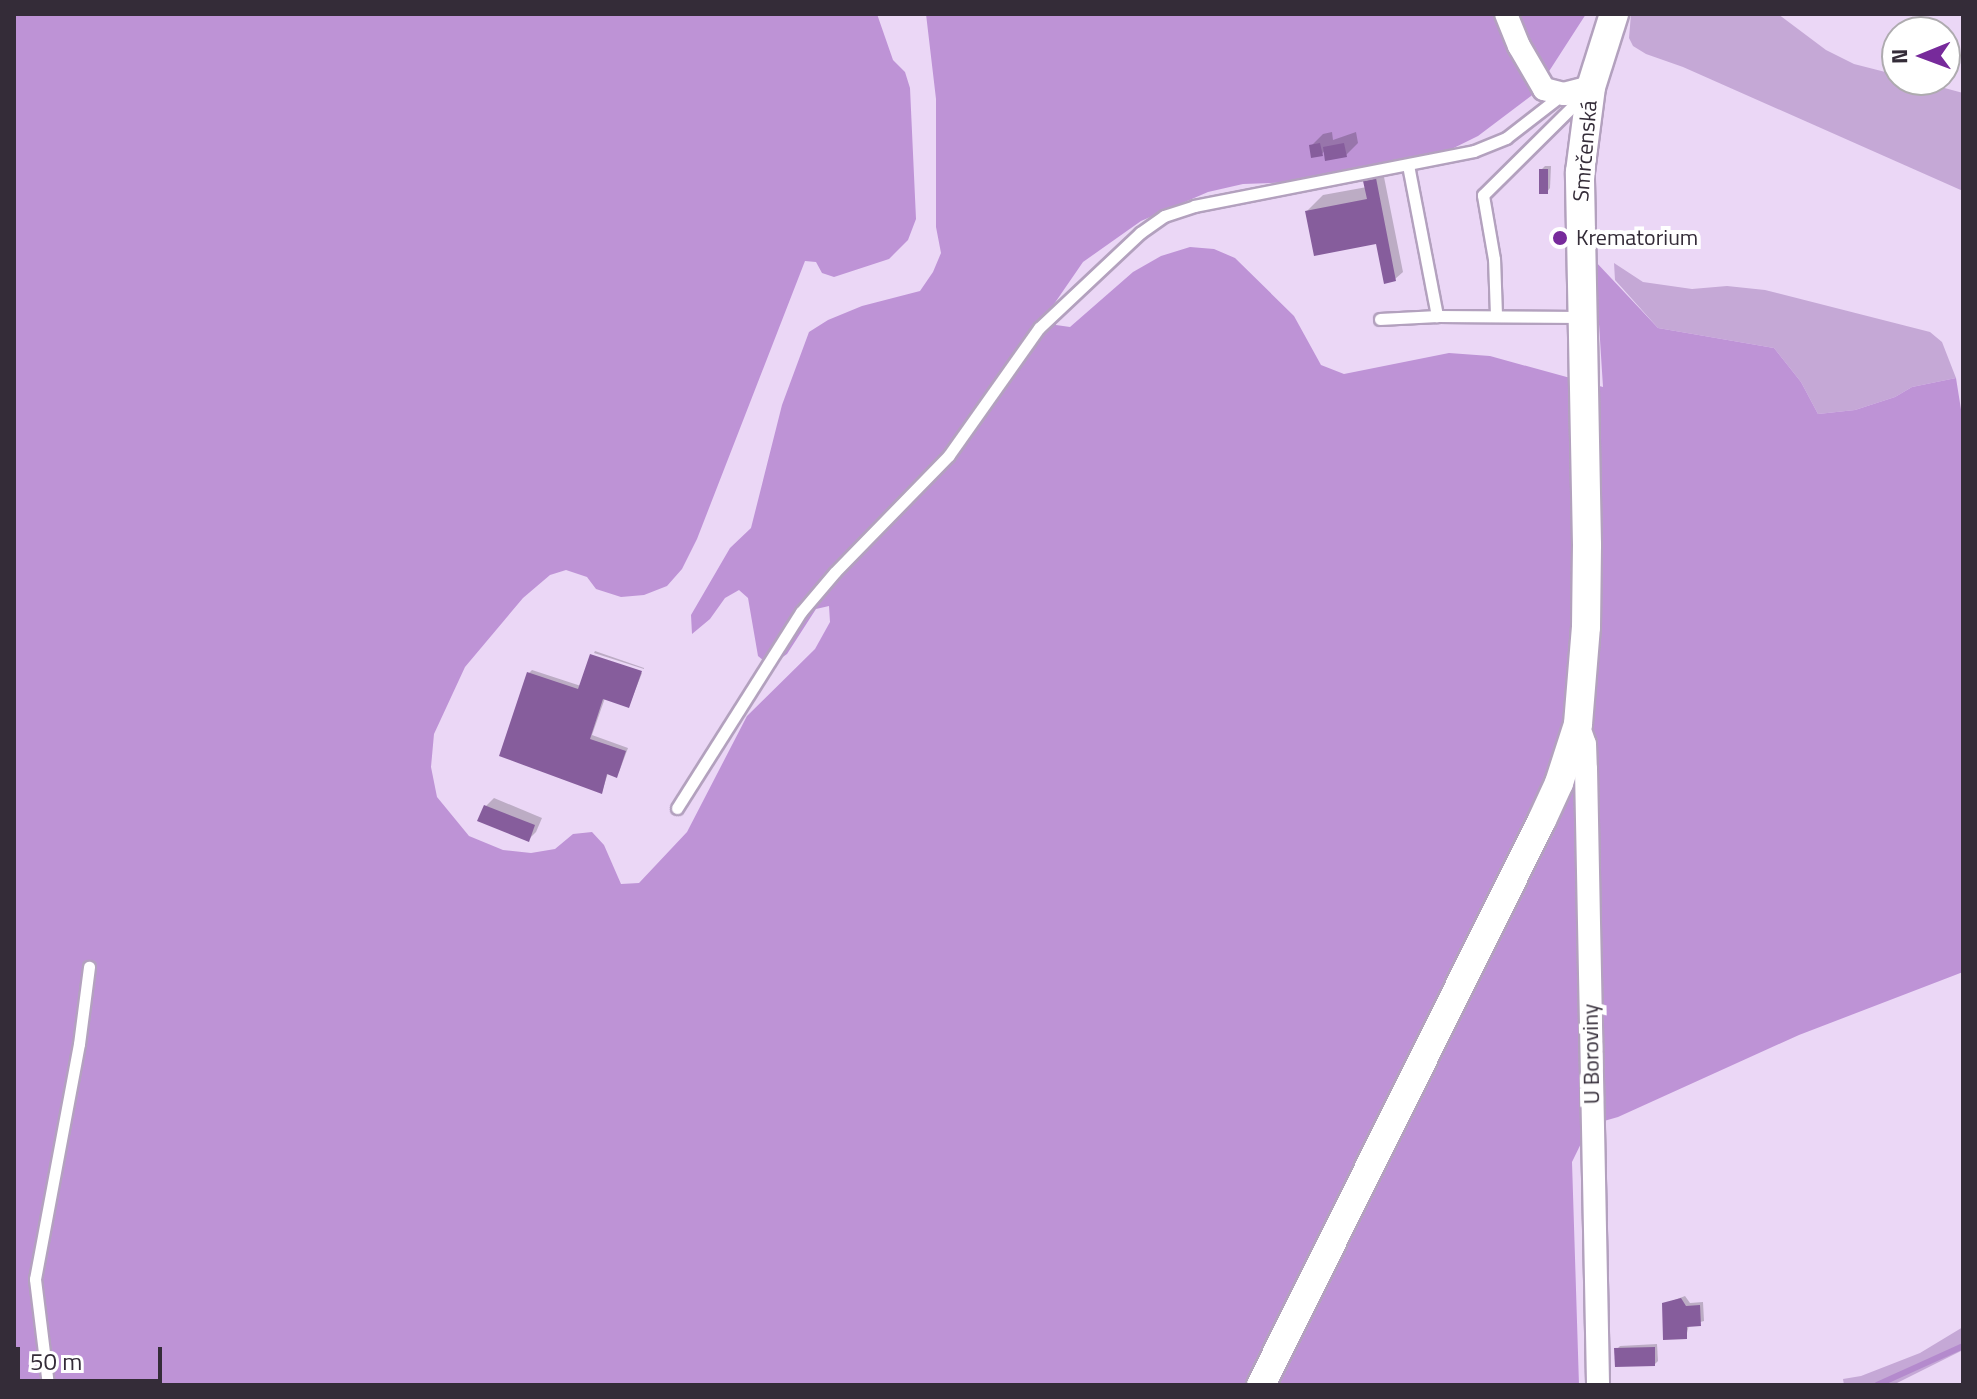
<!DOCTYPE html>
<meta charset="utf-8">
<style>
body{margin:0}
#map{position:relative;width:1977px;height:1399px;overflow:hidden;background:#ebd7f6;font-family:"Titillium Web",sans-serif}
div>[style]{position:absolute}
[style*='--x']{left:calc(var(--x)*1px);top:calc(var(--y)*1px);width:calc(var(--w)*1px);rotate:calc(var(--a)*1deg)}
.green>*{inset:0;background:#c5a8d6}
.forest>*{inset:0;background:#be93d6}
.shadow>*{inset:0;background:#0003}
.stream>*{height:6px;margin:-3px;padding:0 3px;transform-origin:3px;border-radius:3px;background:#b48acd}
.building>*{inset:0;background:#865d9c}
.roads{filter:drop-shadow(2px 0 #b3a1be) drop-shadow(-2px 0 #b3a1be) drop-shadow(0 2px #b3a1be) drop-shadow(0 -2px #b3a1be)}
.service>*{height:11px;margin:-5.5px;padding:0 5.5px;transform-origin:5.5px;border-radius:5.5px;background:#fff}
.minor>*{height:22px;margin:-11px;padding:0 11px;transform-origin:11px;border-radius:11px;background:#fff}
.tertiary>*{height:28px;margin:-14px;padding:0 14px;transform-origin:14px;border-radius:14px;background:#fff}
.dots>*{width:22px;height:22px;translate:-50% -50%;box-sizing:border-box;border:4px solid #fff;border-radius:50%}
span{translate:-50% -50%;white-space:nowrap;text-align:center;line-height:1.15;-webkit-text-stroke:8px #fff;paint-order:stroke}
.street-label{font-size:22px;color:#342c38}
.poi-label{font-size:22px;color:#342c38}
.left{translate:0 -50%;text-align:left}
.frame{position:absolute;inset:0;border:16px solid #342c38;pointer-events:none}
.north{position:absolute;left:1881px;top:16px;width:80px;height:80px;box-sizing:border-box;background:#fff;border:2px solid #aeabaf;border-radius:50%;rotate:269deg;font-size:22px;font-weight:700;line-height:32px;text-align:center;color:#342c38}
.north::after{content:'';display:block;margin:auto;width:28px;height:36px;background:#772a9b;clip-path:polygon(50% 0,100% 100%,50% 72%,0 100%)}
.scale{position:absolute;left:16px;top:1347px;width:146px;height:36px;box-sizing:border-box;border:4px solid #342c38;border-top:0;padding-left:10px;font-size:24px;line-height:28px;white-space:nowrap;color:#342c38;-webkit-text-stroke:6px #fff;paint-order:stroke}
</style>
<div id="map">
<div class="green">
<div style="clip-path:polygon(1631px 14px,1778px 14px,1826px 50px,1854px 64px,1897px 75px,1897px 80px,1915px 80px,1963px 93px,1963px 191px,1683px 67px,1646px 54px,1633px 46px,1629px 38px)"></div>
<div style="clip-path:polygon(1614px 263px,1643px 282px,1692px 289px,1727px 286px,1765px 290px,1930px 332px,1942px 342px,1956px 378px,1912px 387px,1895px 397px,1855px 410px,1818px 414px,1801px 382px,1774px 348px,1658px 328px,1615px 280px)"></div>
<div style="clip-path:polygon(1963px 1327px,1963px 1350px,1893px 1385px,1844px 1385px,1843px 1379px,1861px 1376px,1920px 1353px)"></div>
</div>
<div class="forest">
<div style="clip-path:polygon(14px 14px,877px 14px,893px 60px,905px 72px,910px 88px,916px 219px,908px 240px,889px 259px,834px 277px,822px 273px,816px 262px,805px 261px,697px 539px,682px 569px,667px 586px,644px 595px,621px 597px,596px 589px,587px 577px,566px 570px,550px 575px,523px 598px,465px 667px,434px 734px,431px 767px,437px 797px,469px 836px,503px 850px,531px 853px,555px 849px,573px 834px,592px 832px,604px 845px,621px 884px,639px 883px,687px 832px,747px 716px,815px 649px,830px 622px,829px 606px,816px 609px,787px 654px,770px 666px,758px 656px,748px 598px,739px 590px,725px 598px,710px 619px,692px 634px,691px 615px,730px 548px,751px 528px,782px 405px,809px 332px,828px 320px,862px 306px,920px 291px,933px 272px,941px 253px,936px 227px,936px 99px,926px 14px,1586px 14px,1535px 93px,1478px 136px,1405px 172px,1354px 180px,1243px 184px,1208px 192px,1141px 221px,1083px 262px,1052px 307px,1056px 325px,1070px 327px,1133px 272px,1161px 256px,1190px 247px,1214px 249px,1235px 258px,1294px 316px,1321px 365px,1344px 374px,1449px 353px,1490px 356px,1603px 387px,1595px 261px,1658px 328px,1774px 348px,1801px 382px,1818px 414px,1855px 410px,1895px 397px,1912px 387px,1956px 378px,1963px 422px,1963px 972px,1799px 1035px,1618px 1117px,1590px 1125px,1572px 1162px,1579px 1385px,14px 1385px)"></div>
</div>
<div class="shadow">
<div style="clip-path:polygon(1332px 132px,1333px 140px,1356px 132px,1358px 143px,1346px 155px,1325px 150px,1322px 154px,1311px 146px,1323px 134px)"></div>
<div style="clip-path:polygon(1545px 166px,1551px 166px,1550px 188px,1547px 192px,1541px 170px)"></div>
<div style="clip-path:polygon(1383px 172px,1403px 272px,1395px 279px,1377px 242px,1307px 211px,1323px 195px,1367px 187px,1366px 181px,1373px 174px)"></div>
<div style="clip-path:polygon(595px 651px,644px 668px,644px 669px,594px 653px)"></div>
<div style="clip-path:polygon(592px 656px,642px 673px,629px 706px,605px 698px,592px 735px,628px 748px,619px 772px,616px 775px,608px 773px,602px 792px,529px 673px,532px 670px,581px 686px)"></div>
<div style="clip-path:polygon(494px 798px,542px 818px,536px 832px,528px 840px,486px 806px)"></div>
<div style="clip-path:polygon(1685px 1296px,1690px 1303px,1703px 1302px,1704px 1321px,1689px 1325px,1686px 1337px,1664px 1304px)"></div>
<div style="clip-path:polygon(1657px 1344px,1658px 1361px,1655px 1364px,1617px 1349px,1620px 1346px)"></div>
</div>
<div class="stream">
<div style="--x:1877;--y:1385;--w:94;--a:-24.4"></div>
</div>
<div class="building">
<div style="clip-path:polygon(1320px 143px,1323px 156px,1311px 158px,1309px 145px)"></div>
<div style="clip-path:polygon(1344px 143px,1347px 157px,1325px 161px,1323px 147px)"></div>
<div style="clip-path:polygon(1539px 169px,1548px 169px,1548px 194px,1539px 194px)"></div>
<div style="clip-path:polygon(1376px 178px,1396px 281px,1384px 284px,1376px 244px,1314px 256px,1305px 211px,1367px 199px,1363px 181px)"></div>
<div style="clip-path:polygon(590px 654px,642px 671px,629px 708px,603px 699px,590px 739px,626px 751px,617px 778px,607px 774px,602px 794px,499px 756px,527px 672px,578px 689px)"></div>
<div style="clip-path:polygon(484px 805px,535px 825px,529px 842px,477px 821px)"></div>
<div style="clip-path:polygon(1681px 1298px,1686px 1306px,1700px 1305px,1701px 1326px,1687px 1327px,1687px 1339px,1663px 1340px,1662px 1303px)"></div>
<div style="clip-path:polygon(1655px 1347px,1655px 1366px,1615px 1367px,1614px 1348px)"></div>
</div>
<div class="roads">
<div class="service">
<div style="--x:1408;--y:165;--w:154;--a:79.1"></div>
<div style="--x:1437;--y:316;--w:145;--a:0.4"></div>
<div style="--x:1496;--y:315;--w:56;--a:-92"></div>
<div style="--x:1494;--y:259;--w:65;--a:-99.8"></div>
<div style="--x:1483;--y:195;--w:144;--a:-44.7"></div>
<div style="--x:1380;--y:319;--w:57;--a:-3"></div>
<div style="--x:677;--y:808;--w:232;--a:-57.7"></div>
<div style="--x:801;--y:612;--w:52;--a:-49.6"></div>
<div style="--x:835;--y:572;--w:163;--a:-45.7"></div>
<div style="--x:949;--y:455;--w:156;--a:-54.7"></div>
<div style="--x:1039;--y:328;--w:139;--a:-43.2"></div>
<div style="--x:1140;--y:233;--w:29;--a:-35"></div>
<div style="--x:1164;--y:216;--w:32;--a:-18"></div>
<div style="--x:1194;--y:206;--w:285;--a:-11.1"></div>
<div style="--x:1474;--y:151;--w:35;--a:-22"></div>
<div style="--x:1506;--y:138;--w:72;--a:-37.7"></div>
<div style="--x:48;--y:1385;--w:107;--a:-97"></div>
<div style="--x:35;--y:1279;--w:239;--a:-79.4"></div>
<div style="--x:79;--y:1044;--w:78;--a:-82.6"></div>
</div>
<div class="minor">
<div style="--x:1506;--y:14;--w:35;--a:68"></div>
<div style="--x:1519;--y:46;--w:50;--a:59.8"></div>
<div style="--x:1544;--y:89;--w:21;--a:14"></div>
<div style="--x:1564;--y:94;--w:28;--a:-15"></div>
<div style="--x:1578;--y:724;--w:21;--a:71"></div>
<div style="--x:1585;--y:744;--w:25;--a:88"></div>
<div style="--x:1586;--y:769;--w:616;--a:88.88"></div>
</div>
<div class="tertiary">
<div style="--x:1261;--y:1385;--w:631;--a:-63.56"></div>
<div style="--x:1542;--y:820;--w:41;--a:-65.3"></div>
<div style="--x:1559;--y:783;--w:62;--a:-72.1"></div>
<div style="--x:1578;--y:724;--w:97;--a:-85.3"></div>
<div style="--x:1586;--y:627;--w:82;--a:-89.3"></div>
<div style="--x:1587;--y:545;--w:373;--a:-91.1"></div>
<div style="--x:1580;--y:172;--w:86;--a:-82.6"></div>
<div style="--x:1591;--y:87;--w:77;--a:-72.5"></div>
</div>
</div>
<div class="dots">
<div style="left:1560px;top:238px;background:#772a9b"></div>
</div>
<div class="street-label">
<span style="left:1585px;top:151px;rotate:-85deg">Smrčenská</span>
<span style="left:1591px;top:1054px;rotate:-91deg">U Boroviny</span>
</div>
<div class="poi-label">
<span class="left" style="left:1576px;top:238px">Krematorium</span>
</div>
<div class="frame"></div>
<div class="north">N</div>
<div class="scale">50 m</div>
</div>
